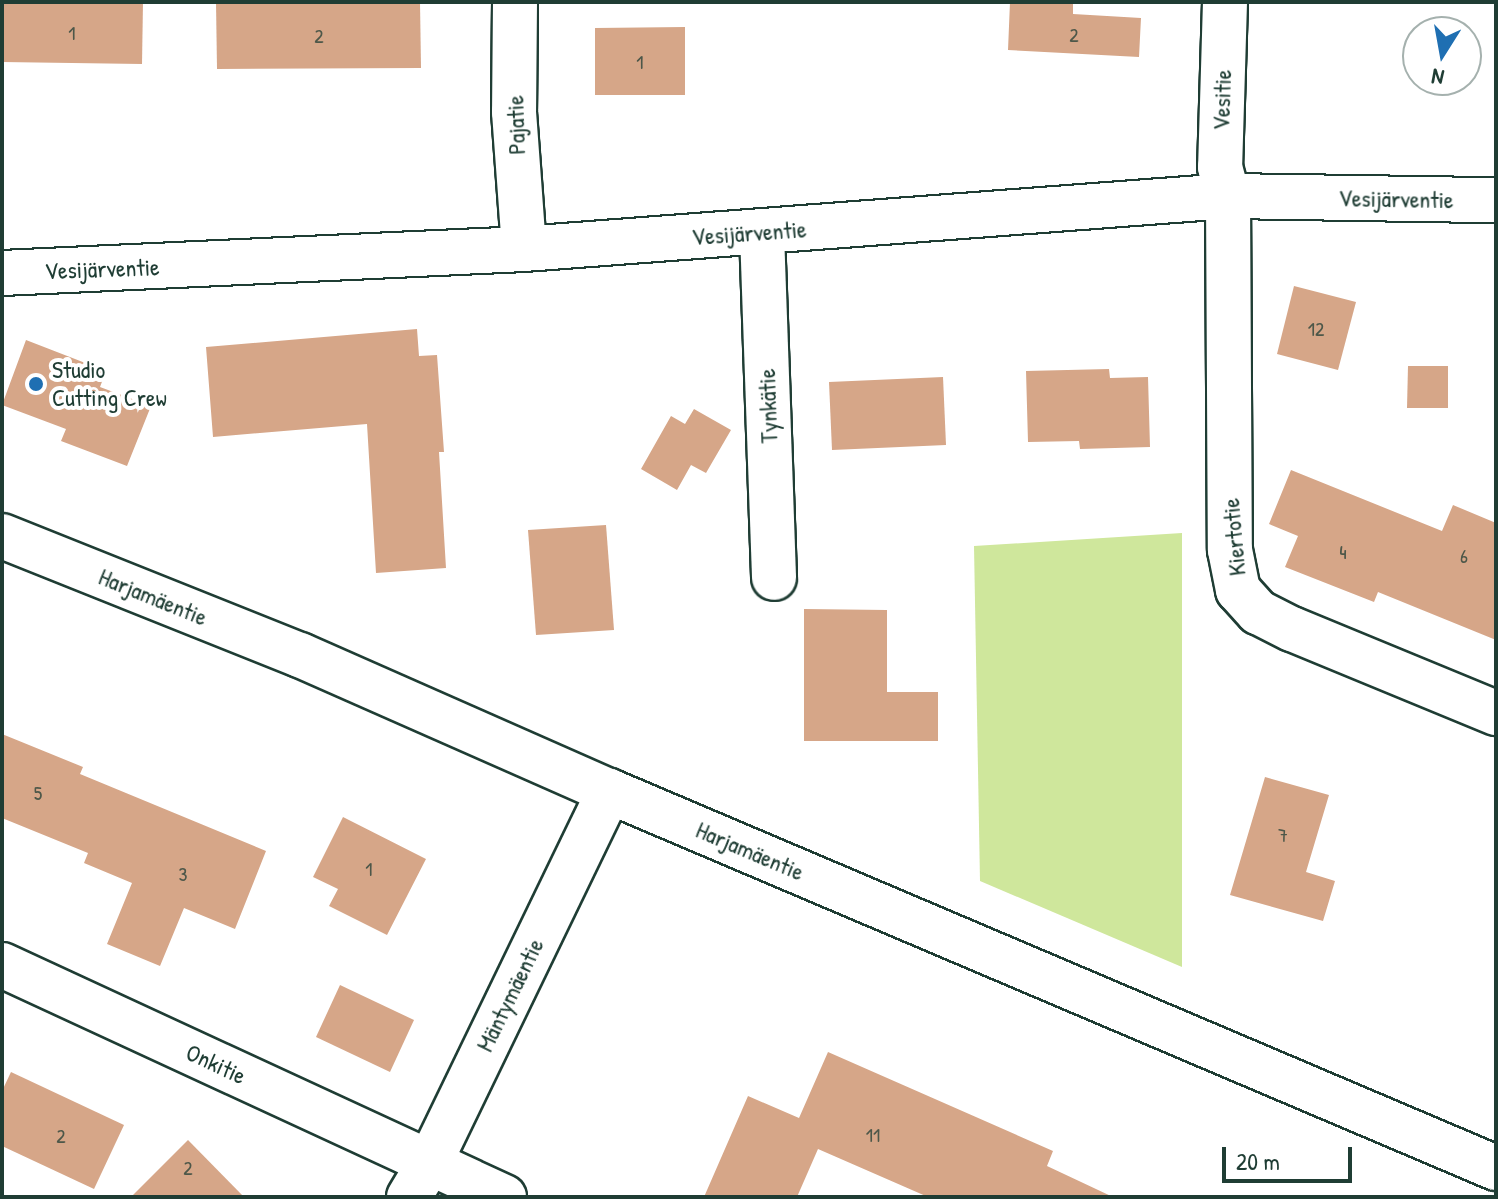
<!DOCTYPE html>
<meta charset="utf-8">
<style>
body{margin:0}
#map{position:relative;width:1498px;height:1199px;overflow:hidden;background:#fff;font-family:"Patrick Hand",sans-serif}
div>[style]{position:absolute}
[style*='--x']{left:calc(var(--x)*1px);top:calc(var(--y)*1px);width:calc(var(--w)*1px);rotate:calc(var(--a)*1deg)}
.green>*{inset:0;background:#cfe79c}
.building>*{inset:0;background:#d6a688}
.roads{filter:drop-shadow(2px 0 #1f3d34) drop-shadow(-2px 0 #1f3d34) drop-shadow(0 2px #1f3d34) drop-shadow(0 -2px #1f3d34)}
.minor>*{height:44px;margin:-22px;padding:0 22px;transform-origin:22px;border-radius:22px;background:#fff}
.dots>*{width:22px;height:22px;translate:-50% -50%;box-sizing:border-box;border:4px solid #fff;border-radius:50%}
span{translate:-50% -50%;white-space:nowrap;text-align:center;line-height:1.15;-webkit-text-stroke:8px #fff;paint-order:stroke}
.number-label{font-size:20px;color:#4d5749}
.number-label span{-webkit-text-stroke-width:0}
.street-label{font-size:24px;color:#1f3d34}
.poi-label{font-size:24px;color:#1f3d34}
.left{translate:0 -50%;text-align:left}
.frame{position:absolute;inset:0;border:4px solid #1f3d34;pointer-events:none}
.north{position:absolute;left:1402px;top:16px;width:80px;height:80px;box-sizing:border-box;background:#fff;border:2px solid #a5b1ae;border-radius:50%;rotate:191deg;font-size:22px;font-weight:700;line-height:32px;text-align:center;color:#1f3d34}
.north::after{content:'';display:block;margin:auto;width:28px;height:36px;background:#1f6fb2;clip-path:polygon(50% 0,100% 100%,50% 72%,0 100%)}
.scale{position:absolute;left:1222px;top:1147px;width:130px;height:36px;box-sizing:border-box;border:4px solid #1f3d34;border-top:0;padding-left:10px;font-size:24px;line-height:28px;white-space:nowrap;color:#1f3d34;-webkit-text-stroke:6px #fff;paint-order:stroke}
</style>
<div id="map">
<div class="green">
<div style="clip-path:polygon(1182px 533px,1182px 967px,980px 881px,974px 546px)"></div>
</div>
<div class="building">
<div style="clip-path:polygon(2px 2px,143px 2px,142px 64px,2px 62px)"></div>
<div style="clip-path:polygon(216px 2px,420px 2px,421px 68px,217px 69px)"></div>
<div style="clip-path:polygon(1010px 2px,1073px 2px,1073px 14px,1141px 18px,1139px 57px,1008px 50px)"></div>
<div style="clip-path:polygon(685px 27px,685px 95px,595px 95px,595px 28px)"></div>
<div style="clip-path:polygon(1294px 286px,1356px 302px,1338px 370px,1277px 354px)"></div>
<div style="clip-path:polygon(417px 329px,419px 356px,437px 355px,444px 452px,439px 452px,446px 568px,376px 573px,367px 424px,213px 437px,206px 347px)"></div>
<div style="clip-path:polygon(26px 340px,106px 371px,100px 387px,151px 406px,127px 466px,61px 441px,66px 429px,2px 405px)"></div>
<div style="clip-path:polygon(1408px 366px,1448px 366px,1448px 408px,1407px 408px)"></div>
<div style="clip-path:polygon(1109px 369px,1110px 378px,1148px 377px,1150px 447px,1080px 449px,1079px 441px,1028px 442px,1026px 371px)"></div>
<div style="clip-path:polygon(943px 377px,946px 445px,832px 450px,829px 382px)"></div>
<div style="clip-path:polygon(694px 409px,731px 430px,706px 473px,691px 465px,677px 490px,641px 469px,671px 416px,685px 424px)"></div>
<div style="clip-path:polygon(1291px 470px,1442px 531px,1453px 505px,1496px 523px,1496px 640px,1378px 592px,1374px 602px,1285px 567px,1298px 536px,1269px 524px)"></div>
<div style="clip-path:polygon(606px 525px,614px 630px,536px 635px,528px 530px)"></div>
<div style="clip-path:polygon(804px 609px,887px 610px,887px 692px,938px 692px,938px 741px,804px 741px)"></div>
<div style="clip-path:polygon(2px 734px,83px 767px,80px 774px,266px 851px,235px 929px,184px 908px,160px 966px,107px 944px,132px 883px,84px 863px,88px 853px,2px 818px)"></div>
<div style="clip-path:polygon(1265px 777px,1329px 795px,1306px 872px,1335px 881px,1323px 921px,1230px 895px)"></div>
<div style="clip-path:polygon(343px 817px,426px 859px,387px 935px,329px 906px,338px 889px,313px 877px)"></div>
<div style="clip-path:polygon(340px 985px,414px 1020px,390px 1072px,316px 1037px)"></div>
<div style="clip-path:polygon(828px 1052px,1053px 1151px,1047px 1166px,1113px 1197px,928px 1197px,818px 1149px,797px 1197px,704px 1197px,748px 1096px,799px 1118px)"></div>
<div style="clip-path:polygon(11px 1072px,124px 1125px,94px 1189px,2px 1146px,2px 1091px)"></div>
<div style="clip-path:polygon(188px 1140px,244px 1197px,131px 1197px)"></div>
</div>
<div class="roads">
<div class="minor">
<div style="--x:515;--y:2;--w:110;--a:90.5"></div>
<div style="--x:514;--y:112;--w:137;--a:85.8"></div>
<div style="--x:1225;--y:2;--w:165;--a:91.7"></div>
<div style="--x:1220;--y:167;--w:30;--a:75"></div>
<div style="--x:1228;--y:196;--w:354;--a:89.7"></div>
<div style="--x:1230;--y:550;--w:41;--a:78.7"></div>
<div style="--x:1238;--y:590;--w:30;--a:48"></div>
<div style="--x:1258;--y:612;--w:38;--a:27"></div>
<div style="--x:1292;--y:629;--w:221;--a:22.4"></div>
<div style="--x:762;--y:233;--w:345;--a:88"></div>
<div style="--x:2;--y:273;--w:523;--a:-2.63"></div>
<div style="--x:524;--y:249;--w:706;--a:-4.31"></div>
<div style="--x:1228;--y:196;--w:268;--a:0.9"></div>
<div style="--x:2;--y:536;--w:321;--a:21.8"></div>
<div style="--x:300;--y:655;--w:338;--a:23.8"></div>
<div style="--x:609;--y:791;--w:964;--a:23.03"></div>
<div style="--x:2;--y:965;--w:553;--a:24.8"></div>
<div style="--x:409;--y:1197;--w:41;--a:-59"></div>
<div style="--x:430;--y:1162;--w:412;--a:-64.2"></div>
</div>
</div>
<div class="dots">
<div style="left:36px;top:384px;background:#1f6fb2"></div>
</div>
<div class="number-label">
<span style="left:72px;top:32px">1</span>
<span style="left:1074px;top:34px">2</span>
<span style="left:319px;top:35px">2</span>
<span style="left:640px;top:61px">1</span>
<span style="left:1316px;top:328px">12</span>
<span style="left:1343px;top:551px">4</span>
<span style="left:1464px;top:555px">6</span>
<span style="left:38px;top:792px">5</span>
<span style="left:1283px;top:834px">7</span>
<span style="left:369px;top:868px">1</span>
<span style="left:183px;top:873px">3</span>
<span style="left:873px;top:1134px">11</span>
<span style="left:61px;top:1135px">2</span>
<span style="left:188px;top:1167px">2</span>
</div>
<div class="street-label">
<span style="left:1222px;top:100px;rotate:-88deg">Vesitie</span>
<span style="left:516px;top:125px;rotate:-92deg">Pajatie</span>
<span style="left:1396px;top:199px;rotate:1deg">Vesijärventie</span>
<span style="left:749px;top:233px;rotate:-4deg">Vesijärventie</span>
<span style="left:102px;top:269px;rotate:-2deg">Vesijärventie</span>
<span style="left:768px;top:406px;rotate:-92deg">Tynkätie</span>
<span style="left:1234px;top:537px;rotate:-95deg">Kiertotie</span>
<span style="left:153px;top:597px;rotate:22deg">Harjamäentie</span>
<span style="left:750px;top:851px;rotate:23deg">Harjamäentie</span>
<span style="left:510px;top:995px;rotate:-64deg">Mäntymäentie</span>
<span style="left:216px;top:1064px;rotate:25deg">Onkitie</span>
</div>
<div class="poi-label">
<span class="left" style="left:52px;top:384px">Studio<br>Cutting Crew</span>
</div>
<div class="frame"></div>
<div class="north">N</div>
<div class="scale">20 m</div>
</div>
